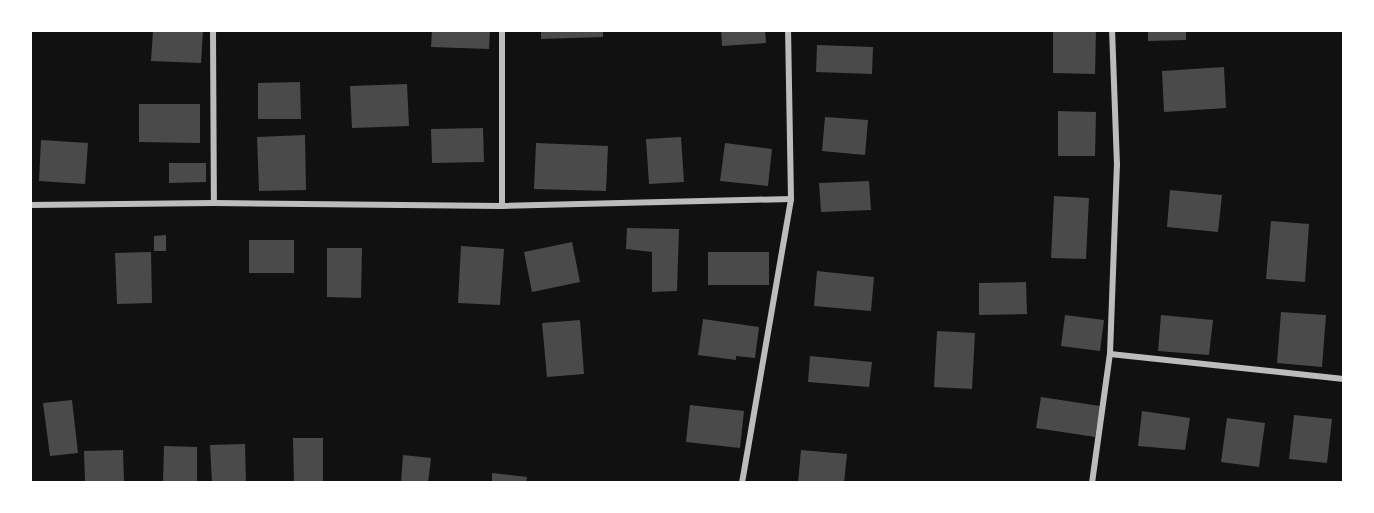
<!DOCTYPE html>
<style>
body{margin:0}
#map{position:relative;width:1374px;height:513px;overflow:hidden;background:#111;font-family:Overpass,sans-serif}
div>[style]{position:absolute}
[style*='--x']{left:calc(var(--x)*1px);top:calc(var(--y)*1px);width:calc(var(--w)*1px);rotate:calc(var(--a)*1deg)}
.building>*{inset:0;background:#4a4a4a}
.minor>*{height:6px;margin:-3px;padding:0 3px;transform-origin:3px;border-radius:3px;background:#bcbcbc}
span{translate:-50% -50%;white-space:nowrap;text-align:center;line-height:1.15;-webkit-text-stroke:6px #fff;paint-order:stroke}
.frame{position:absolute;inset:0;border:32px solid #fff;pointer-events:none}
</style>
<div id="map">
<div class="building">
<div style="clip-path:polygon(153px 30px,203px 30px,201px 63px,151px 61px)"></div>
<div style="clip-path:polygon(432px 30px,490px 30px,489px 49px,431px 47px)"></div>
<div style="clip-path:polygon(541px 30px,603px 30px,603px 37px,541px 39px)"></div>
<div style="clip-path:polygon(721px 30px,765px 30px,766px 43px,722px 46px)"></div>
<div style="clip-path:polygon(1053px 30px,1096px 30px,1095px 74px,1053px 73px)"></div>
<div style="clip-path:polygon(1148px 30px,1186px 30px,1186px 40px,1148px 41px)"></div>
<div style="clip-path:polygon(817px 45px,873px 47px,872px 74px,816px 72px)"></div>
<div style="clip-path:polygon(1224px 67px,1226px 108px,1164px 112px,1162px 71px)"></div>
<div style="clip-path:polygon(300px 82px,301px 119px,258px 119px,258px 83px)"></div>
<div style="clip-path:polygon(407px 84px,409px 126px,352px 128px,350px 86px)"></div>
<div style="clip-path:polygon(139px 104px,200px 104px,200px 143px,139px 142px)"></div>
<div style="clip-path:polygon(1058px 111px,1096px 112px,1095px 156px,1058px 156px)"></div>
<div style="clip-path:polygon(825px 117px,868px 120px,865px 155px,822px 151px)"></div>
<div style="clip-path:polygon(483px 128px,484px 162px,432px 163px,431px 129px)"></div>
<div style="clip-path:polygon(305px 135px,306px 190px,259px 191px,257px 137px)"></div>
<div style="clip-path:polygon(681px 137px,684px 182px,649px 184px,646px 139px)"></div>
<div style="clip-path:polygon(41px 140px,88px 143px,85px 184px,39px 181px)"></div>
<div style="clip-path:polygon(536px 143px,608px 146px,606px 191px,534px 189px)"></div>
<div style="clip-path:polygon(725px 143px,772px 149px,768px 186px,720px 181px)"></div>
<div style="clip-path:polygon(169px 163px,206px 163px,206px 182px,169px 183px)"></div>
<div style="clip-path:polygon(869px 181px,871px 210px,821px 212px,819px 183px)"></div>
<div style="clip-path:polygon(1170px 190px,1222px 195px,1218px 232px,1167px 227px)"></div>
<div style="clip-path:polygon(1054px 196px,1089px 198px,1086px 259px,1051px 258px)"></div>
<div style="clip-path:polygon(1271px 221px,1309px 224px,1305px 282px,1266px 279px)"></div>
<div style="clip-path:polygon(627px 228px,679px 229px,677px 291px,652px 292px,652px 252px,626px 249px)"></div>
<div style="clip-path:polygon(166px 235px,166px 251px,154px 251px,154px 236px)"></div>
<div style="clip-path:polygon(249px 240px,294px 240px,294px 273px,249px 273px)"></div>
<div style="clip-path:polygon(572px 242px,580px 282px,532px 292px,524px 252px)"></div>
<div style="clip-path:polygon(461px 246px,504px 249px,500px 305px,458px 303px)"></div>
<div style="clip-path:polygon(327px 248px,362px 248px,361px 298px,327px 297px)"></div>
<div style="clip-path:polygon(151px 252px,152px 303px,117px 304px,115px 253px)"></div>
<div style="clip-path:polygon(708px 252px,769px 252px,769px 285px,708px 285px)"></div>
<div style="clip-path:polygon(817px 271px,874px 277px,871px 311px,814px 306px)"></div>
<div style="clip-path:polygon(1026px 282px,1027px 314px,979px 315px,979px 283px)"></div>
<div style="clip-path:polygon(1281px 312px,1326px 315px,1322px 367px,1277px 363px)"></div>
<div style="clip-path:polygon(1065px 315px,1104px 320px,1100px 351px,1061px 346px)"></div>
<div style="clip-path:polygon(1161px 315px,1213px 320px,1209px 355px,1158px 351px)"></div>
<div style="clip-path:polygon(703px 319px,759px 327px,755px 358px,736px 356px,736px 360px,698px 355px)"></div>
<div style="clip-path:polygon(580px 320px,584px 374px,547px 377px,542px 323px)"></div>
<div style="clip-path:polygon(937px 331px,975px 333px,972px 389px,934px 387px)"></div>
<div style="clip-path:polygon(810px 356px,872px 362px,869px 387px,808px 382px)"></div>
<div style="clip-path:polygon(1041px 397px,1100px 406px,1095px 437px,1036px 428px)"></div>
<div style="clip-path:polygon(72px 400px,78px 453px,50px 456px,43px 403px)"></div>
<div style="clip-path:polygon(690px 405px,744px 411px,740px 448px,686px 442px)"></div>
<div style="clip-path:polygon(1142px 411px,1190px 418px,1185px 450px,1138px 446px)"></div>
<div style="clip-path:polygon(1294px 415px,1332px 419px,1327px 463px,1289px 459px)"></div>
<div style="clip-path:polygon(1227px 418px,1265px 423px,1259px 467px,1221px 462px)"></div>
<div style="clip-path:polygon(293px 438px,323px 438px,323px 483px,294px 483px)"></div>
<div style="clip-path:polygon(245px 444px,246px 483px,212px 483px,210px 445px)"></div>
<div style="clip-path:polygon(164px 446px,197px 447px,197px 483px,163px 483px)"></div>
<div style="clip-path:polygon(123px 450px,124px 483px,85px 483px,84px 451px)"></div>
<div style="clip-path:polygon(801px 450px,847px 454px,844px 483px,798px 483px)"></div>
<div style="clip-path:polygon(403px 455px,431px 458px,428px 483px,401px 483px)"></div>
<div style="clip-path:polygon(492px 473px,527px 477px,526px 483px,492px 483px)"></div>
</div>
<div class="minor">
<div style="--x:213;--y:30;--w:173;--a:89.7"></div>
<div style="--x:502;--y:30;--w:176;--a:90"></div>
<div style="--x:30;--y:205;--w:184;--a:-0.6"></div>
<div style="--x:214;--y:203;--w:288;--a:0.6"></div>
<div style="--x:502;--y:206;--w:289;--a:-1.4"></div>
<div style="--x:1110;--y:354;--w:235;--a:6.1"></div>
<div style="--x:742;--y:483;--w:288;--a:-80.2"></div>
<div style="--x:791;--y:199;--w:169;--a:-91"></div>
<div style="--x:1092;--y:483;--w:130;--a:-82.1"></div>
<div style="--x:1110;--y:354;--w:189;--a:-87.9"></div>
<div style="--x:1117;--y:165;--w:135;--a:-92.1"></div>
</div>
<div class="frame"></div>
</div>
